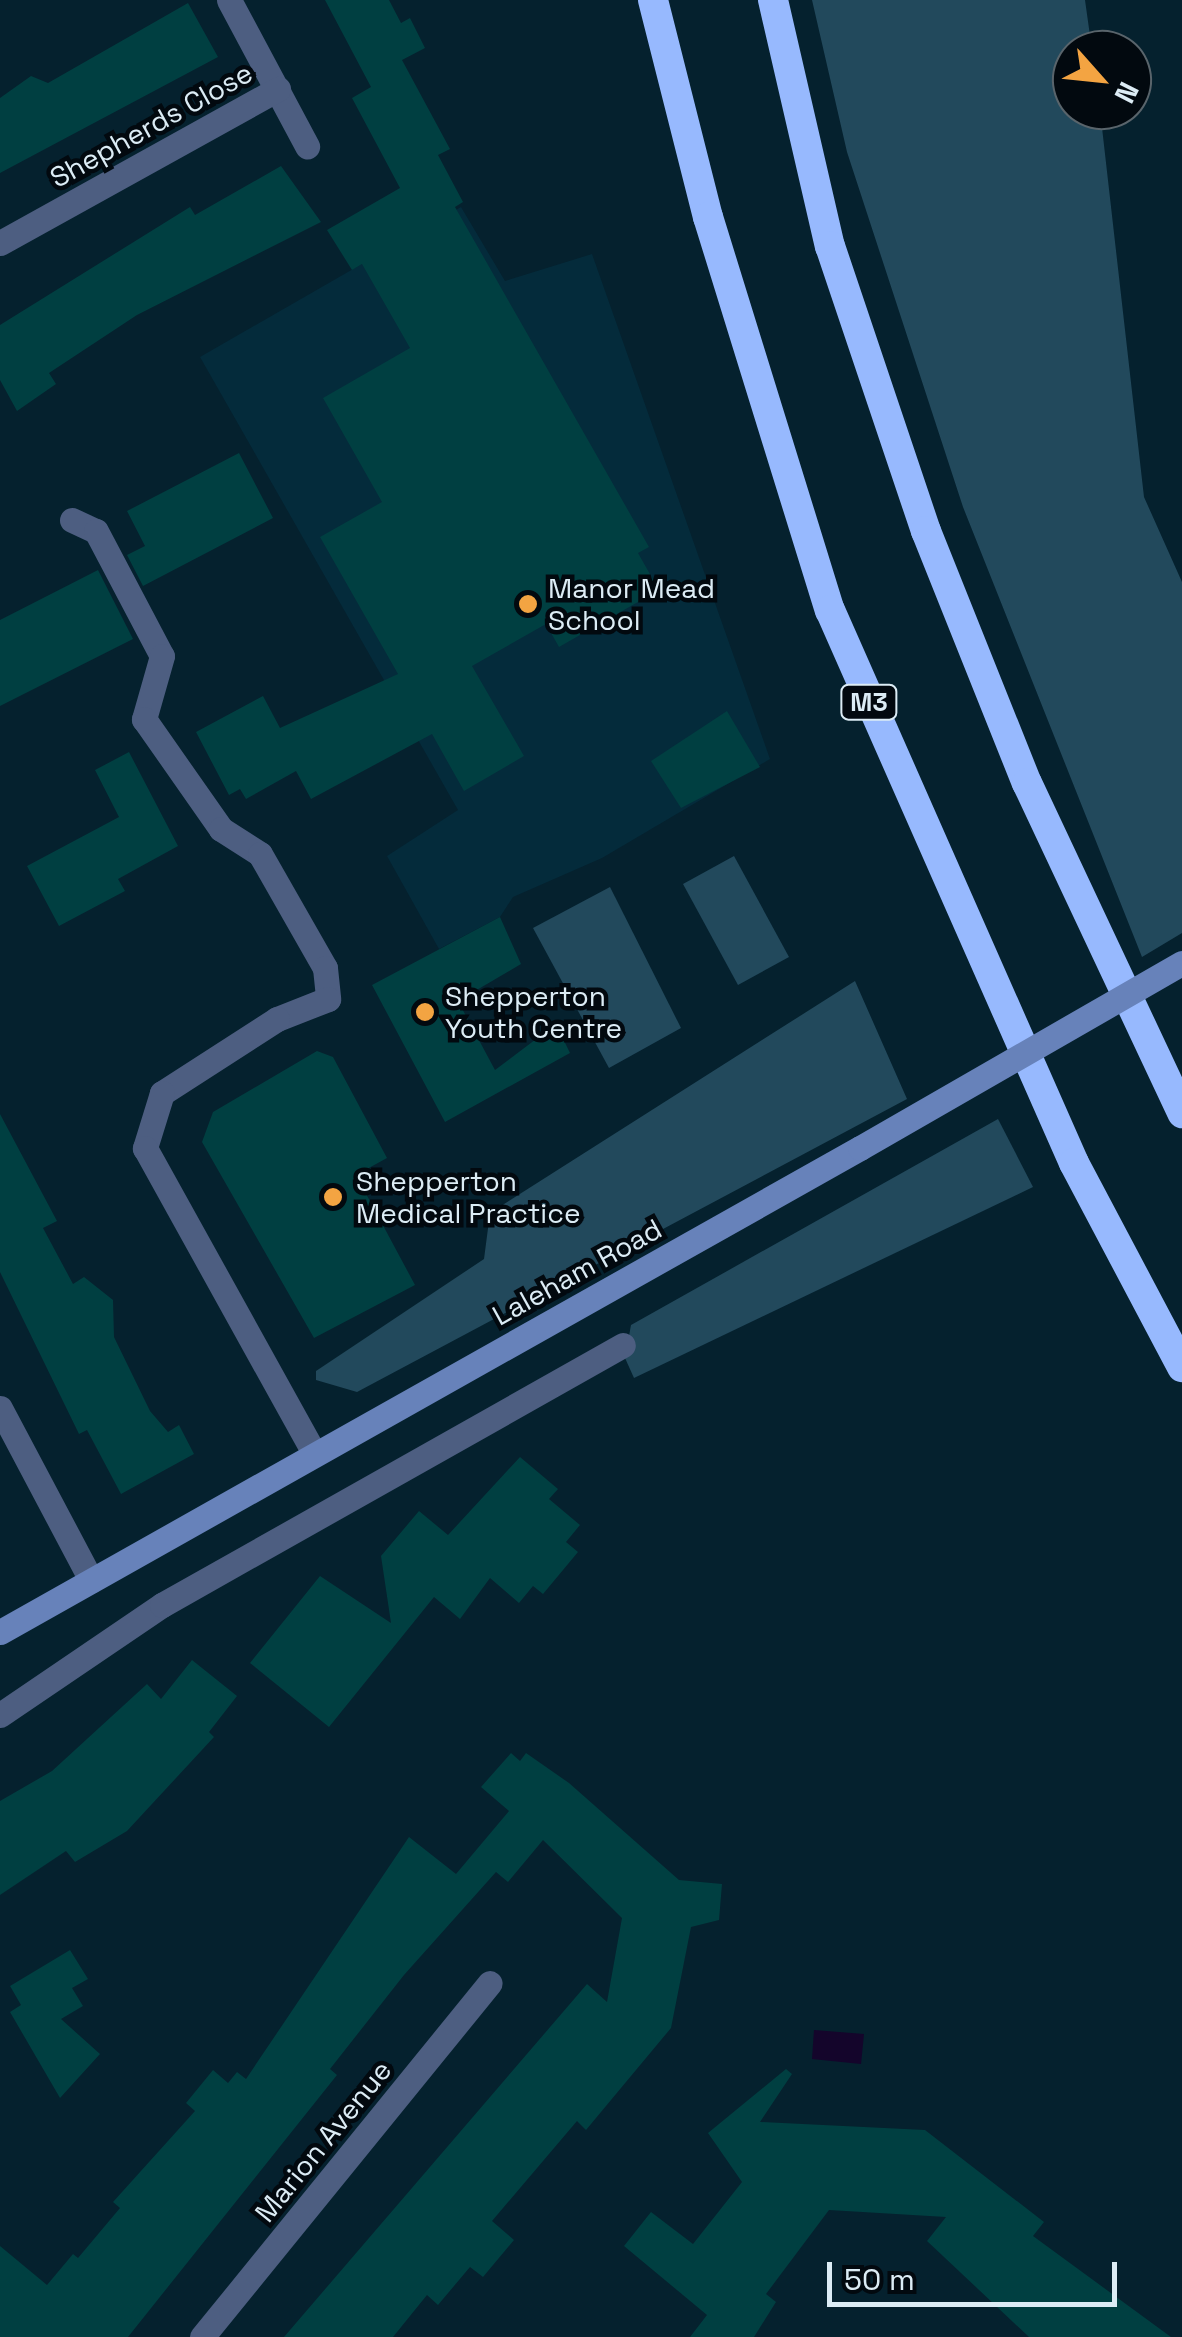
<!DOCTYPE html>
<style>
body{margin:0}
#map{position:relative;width:1182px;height:2337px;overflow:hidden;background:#05212e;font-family:"Space Grotesk",sans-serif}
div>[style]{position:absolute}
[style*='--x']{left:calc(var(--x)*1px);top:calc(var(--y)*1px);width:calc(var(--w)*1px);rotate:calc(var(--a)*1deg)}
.built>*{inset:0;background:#042b3b}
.green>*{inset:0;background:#22495c}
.water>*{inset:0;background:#14052b}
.building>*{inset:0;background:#003f41}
.minor>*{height:25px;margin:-12.5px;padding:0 12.5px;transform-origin:12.5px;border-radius:12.5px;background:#4d5e81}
.secondary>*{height:25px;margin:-12.5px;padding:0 12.5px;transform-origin:12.5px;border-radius:12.5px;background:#6782ba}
.motorway>*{height:30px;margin:-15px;padding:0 15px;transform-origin:15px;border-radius:15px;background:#97b9fe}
.secondary-bridge>*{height:25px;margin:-12.5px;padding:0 12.5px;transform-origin:12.5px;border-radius:12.5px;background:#6782ba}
.dots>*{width:28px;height:28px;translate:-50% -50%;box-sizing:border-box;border:5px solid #02090f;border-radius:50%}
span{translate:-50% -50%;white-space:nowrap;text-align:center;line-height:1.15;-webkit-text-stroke:9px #02090f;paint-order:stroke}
.shield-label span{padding:2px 8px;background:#02090f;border:2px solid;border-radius:8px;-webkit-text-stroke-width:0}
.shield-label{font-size:25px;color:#dcecf5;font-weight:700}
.street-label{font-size:28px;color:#dcecf5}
.poi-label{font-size:28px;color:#dcecf5}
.left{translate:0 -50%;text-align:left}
.north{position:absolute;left:1052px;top:30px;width:100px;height:100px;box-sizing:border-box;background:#02090f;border:2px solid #59646b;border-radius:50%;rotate:117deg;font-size:28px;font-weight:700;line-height:40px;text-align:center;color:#dcecf5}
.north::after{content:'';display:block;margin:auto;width:35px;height:45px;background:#f3a442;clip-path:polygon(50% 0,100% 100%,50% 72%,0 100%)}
.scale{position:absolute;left:827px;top:2262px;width:290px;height:45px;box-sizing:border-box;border:5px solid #dcecf5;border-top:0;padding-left:12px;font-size:30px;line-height:35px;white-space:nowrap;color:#dcecf5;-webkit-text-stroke:8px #02090f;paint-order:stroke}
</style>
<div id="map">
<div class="built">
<div style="clip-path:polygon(461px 207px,505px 281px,592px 254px,770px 759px,602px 858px,513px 897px,500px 917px,439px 949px,387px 856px,458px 810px,200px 357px)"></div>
</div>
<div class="green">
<div style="clip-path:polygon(812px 0,1085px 0,1092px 50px,1072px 50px,1072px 110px,1100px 110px,1144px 497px,1182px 582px,1182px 933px,1142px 957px,963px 507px,847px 152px)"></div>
<div style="clip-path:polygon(734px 856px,789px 957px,738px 985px,683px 884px)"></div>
<div style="clip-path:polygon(610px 887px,681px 1028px,609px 1068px,533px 928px)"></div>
<div style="clip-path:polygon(855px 981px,907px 1099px,357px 1392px,316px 1380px,316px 1371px,484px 1259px,490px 1213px)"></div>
<div style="clip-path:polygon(998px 1119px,1033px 1187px,634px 1378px,625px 1358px,631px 1325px)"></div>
</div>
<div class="water">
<div style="clip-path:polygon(814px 2030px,864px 2034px,861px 2064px,812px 2059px)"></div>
</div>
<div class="building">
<div style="clip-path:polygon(325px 0,389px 0,401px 23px,410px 18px,425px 48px,402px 60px,450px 149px,438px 155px,463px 202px,455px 207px,649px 547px,638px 553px,659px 590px,559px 647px,546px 624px,472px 666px,524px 756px,464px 791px,432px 734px,311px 799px,296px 771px,246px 799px,240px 789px,229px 795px,196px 732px,263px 696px,280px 728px,398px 674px,320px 537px,382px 502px,323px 398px,410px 348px,362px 264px,352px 270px,327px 230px,400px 188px,352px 98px,371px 87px)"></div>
<div style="clip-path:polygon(188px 3px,218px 57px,0 173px,0 98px,31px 76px,48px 83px)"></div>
<div style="clip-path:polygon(281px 166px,321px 222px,137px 315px,49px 373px,56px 384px,17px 411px,0 380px,0 325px,190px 207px,195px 215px)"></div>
<div style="clip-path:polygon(239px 453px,273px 518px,143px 586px,127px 555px,145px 546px,127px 511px)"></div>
<div style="clip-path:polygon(98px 570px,133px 639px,0 706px,0 620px)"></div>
<div style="clip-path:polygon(727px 711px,760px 767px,681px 808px,651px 761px)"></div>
<div style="clip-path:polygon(129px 752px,178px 846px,118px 879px,125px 891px,59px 926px,27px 866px,119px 817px,95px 770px)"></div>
<div style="clip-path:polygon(500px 917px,521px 964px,458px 1001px,495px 1070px,556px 1024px,570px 1053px,445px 1122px,372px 985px)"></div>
<div style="clip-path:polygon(317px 1051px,333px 1057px,387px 1158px,356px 1175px,415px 1285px,314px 1338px,202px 1142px,213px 1112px)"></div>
<div style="clip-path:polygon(0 1114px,57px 1221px,43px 1228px,73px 1284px,84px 1277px,113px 1300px,114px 1337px,150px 1411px,168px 1432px,179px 1425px,194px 1454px,121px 1494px,87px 1430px,79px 1434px,0 1272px)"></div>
<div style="clip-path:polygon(520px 1457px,558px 1489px,549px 1499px,580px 1525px,566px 1542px,578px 1552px,543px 1594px,533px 1586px,519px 1603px,490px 1578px,460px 1619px,434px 1597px,329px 1727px,250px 1663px,320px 1576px,391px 1623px,381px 1556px,419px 1511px,448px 1535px)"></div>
<div style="clip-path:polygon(192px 1660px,237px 1696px,209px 1732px,214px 1737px,127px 1831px,75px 1862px,66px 1851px,0 1895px,0 1801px,52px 1771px,147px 1684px,161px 1699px)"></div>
<div style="clip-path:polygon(511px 1753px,520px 1761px,526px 1753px,569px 1783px,679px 1880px,722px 1884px,719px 1920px,691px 1927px,671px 2028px,586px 2130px,577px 2121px,492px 2221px,514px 2240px,483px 2277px,470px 2267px,438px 2305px,427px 2295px,393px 2337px,284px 2337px,587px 1984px,607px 2002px,622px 1918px,543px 1840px,508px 1882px,496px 1872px,404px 1975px,330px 2069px,337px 2075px,128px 2337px,0 2337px,0 2246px,47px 2285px,73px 2254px,78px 2258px,120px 2208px,113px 2202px,195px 2111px,186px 2103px,213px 2070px,228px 2083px,237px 2072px,246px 2079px,409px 1837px,456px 1874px,509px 1811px,481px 1787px)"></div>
<div style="clip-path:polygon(70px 1950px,88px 1979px,72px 1988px,83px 2006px,61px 2019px,100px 2054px,60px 2098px,10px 2012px,21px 2005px,10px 1986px)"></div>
<div style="clip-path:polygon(786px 2069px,792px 2074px,760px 2122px,925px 2130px,1044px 2222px,1033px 2236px,1171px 2337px,1029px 2337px,927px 2241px,946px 2217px,829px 2210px,766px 2294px,776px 2302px,754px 2337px,690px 2337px,707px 2315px,624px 2246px,651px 2212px,693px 2244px,742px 2182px,708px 2133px)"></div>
</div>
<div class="minor">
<div style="--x:229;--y:0;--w:166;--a:61.9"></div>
<div style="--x:0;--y:243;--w:318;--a:-29"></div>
<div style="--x:72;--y:520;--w:26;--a:25"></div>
<div style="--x:96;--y:531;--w:141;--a:62.2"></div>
<div style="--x:162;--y:656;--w:66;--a:105.9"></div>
<div style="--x:144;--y:719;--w:134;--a:55"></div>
<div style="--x:221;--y:829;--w:46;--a:32.7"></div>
<div style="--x:260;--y:854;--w:131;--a:60.3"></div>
<div style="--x:325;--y:968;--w:31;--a:84"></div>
<div style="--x:328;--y:999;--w:55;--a:158.6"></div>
<div style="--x:277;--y:1019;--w:137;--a:147.2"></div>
<div style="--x:162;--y:1093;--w:58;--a:107.2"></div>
<div style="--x:145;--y:1148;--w:349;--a:61"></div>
<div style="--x:0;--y:1408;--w:195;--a:62.1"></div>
<div style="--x:0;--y:1715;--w:196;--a:-34.2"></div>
<div style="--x:162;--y:1605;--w:529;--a:-29.42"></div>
<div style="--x:202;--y:2337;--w:456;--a:-50.9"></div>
</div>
<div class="secondary">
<div style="--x:0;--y:1632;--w:987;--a:-29.37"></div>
</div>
<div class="motorway">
<div style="--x:653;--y:0;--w:224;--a:75.8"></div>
<div style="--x:708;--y:217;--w:412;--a:72.8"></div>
<div style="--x:830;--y:610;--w:604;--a:66.19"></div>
<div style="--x:1074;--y:1163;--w:231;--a:62.1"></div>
<div style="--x:773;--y:0;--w:253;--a:77"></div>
<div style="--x:830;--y:246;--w:301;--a:71.4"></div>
<div style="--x:926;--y:531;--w:271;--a:68.2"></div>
<div style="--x:1027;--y:783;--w:365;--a:64.8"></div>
</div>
<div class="secondary-bridge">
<div style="--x:860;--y:1148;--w:371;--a:-29.9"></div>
</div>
<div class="dots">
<div style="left:528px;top:604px;background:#f3a442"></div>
<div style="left:425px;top:1012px;background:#f3a442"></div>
<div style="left:333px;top:1197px;background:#f3a442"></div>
</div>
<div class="shield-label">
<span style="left:869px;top:702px">M3</span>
</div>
<div class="street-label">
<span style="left:151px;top:125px;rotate:-29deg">Shepherds Close</span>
<span style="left:577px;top:1272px;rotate:-29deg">Laleham Road</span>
<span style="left:323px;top:2141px;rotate:-51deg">Marion Avenue</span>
</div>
<div class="poi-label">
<span class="left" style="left:548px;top:604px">Manor Mead<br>School</span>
<span class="left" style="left:445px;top:1012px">Shepperton<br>Youth Centre</span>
<span class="left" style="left:356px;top:1197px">Shepperton<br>Medical Practice</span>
</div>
<div class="north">N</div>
<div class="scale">50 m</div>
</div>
